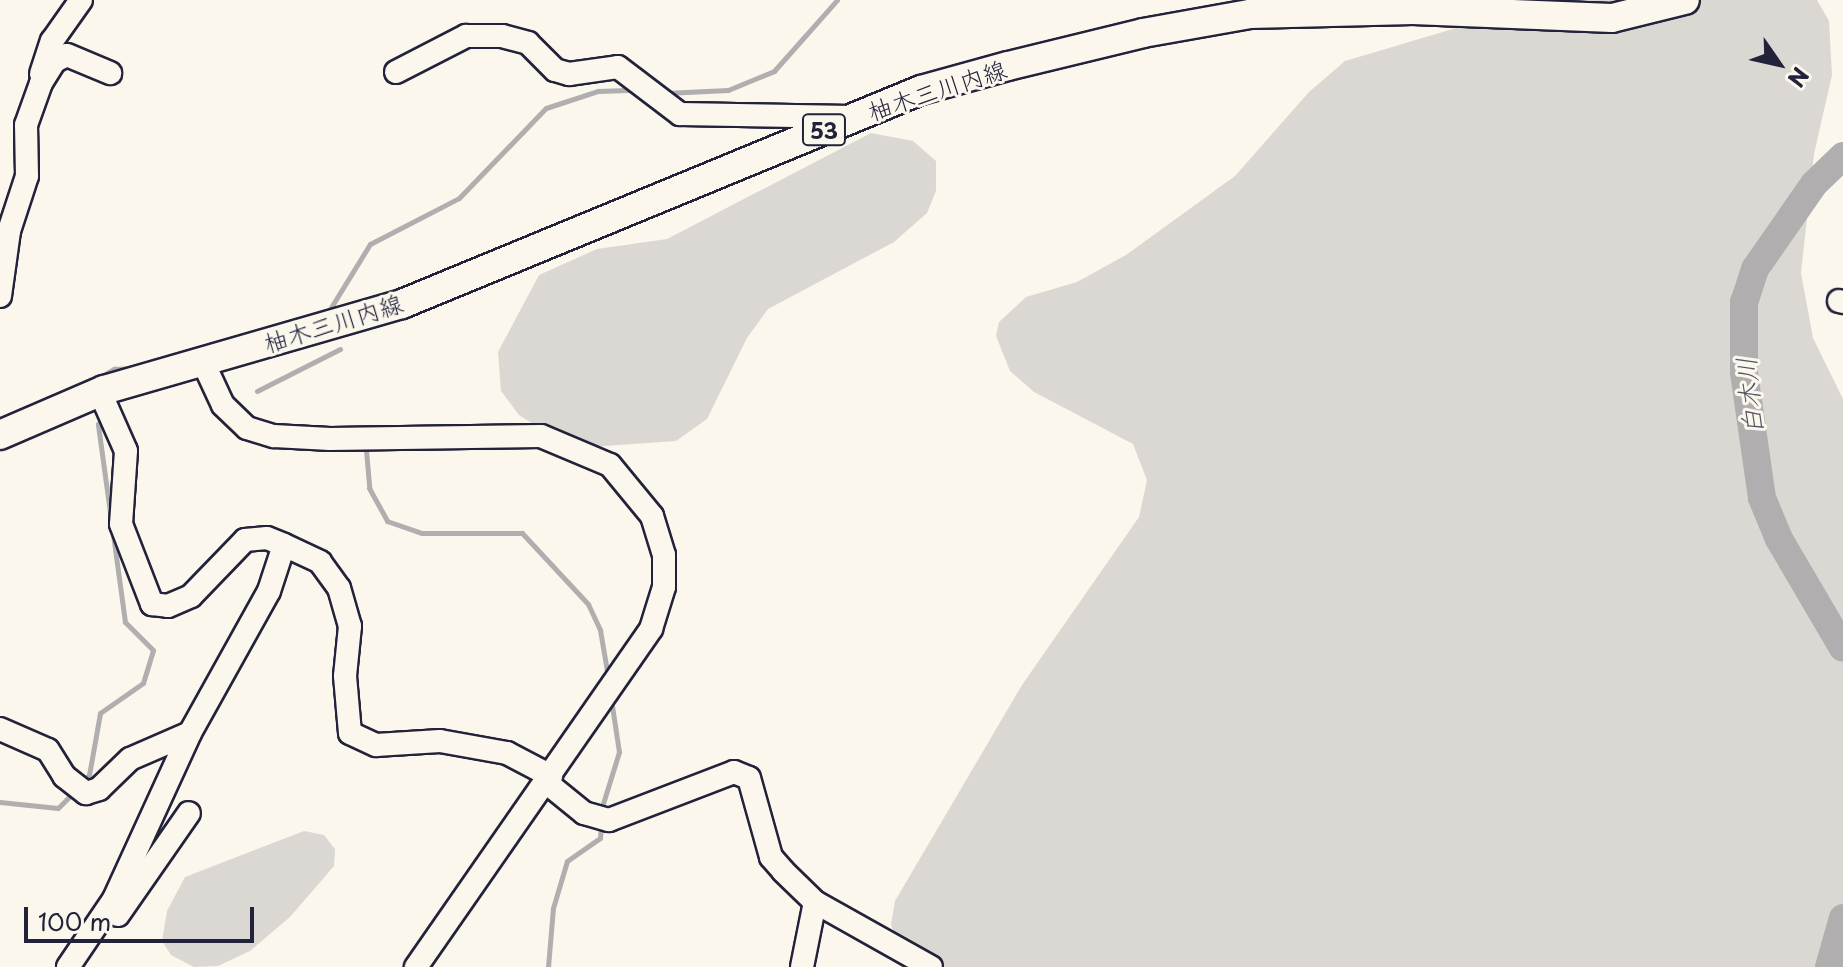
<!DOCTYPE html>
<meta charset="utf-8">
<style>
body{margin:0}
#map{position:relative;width:1843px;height:967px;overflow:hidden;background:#fbf7ec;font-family:"Playpen Sans","Klee One",sans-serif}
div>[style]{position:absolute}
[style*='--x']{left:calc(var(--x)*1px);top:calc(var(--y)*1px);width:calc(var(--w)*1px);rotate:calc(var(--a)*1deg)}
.green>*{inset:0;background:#dbd8d3}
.stream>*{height:5px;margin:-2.5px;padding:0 2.5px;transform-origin:2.5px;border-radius:2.5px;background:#b1aeb0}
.river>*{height:28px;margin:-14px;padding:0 14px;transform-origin:14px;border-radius:14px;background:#b1aeb0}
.roads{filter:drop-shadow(2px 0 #22223b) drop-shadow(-2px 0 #22223b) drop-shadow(0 2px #22223b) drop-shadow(0 -2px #22223b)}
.minor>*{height:22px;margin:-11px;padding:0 11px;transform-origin:11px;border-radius:11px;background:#fbf7ec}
.major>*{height:28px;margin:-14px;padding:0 14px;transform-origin:14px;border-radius:14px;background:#fbf7ec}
span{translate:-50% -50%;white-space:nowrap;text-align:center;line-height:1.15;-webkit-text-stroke:6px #fbf7ec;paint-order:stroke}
.shield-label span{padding:2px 6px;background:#fbf7ec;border:2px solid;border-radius:6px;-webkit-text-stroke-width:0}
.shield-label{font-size:22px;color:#22223b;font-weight:700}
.street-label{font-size:24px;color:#22223b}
.water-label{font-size:26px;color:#545364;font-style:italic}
.north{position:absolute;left:1739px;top:24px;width:80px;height:80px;-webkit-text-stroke:6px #fbf7ec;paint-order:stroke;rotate:124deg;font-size:22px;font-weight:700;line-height:32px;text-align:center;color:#22223b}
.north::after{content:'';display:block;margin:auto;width:28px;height:36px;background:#22223b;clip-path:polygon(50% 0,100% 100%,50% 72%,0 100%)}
.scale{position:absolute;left:24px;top:907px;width:230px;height:36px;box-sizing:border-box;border:4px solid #22223b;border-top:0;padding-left:10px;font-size:24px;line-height:28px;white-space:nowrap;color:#22223b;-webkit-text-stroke:6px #fbf7ec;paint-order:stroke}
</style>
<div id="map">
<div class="green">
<div style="clip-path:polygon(1550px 0,1817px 0,1829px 21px,1832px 75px,1814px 154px,1801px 273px,1813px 338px,1843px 399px,1843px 967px,906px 967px,891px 924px,895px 901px,1022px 685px,1139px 517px,1147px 480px,1133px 444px,1034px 392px,1010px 371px,996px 336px,999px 322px,1026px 297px,1077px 282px,1126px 255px,1235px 176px,1309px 92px,1345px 61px)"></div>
<div style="clip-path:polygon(871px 133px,913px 141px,936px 161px,936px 191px,927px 213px,894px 242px,768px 309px,747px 338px,707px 419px,676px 441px,590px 447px,544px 431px,519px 415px,501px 391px,498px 352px,539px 275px,597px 249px,667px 239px)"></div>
<div style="clip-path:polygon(304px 831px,324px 835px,335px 849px,334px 866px,290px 917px,250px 951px,218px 966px,194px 967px,171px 955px,162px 941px,167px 911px,185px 877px)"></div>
</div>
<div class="stream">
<div style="--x:665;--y:93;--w:63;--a:-2.7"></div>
<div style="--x:728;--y:90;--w:50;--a:-22.4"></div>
<div style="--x:774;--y:71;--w:95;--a:-48.4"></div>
<div style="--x:330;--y:309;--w:76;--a:-58.4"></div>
<div style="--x:370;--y:244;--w:100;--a:-27.3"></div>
<div style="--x:459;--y:198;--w:125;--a:-46"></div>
<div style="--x:546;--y:108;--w:55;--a:-18.1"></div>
<div style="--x:598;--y:91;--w:37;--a:-2"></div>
<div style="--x:92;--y:382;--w:26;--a:-31"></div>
<div style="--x:114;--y:369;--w:20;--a:-3"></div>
<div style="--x:257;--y:391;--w:93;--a:-26.8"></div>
<div style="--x:366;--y:450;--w:38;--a:85"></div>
<div style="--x:369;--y:488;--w:38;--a:61"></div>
<div style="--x:387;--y:521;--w:37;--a:19"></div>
<div style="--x:422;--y:533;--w:100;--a:0"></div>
<div style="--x:522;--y:533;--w:97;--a:47.1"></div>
<div style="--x:588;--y:604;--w:29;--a:65"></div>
<div style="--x:600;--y:630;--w:48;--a:80.3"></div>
<div style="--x:82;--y:783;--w:11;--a:-49"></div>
<div style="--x:89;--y:775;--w:63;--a:-79.9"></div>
<div style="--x:100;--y:713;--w:52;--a:-34.9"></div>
<div style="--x:143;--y:683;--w:34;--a:-73"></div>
<div style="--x:153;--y:650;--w:40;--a:-135"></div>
<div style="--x:125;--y:622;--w:200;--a:-97.8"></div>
<div style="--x:0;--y:802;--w:58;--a:5.9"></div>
<div style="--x:58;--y:808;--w:24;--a:-45"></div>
<div style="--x:601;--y:810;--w:61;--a:-72.8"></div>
<div style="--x:619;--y:752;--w:54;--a:-98.6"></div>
<div style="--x:548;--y:967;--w:59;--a:-85.2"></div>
<div style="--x:553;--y:908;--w:49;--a:-73.4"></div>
<div style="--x:567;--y:861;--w:40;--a:-34.9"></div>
<div style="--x:600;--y:838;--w:14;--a:-86"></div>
</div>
<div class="river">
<div style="--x:1843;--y:156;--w:40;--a:136"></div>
<div style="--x:1814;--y:184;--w:103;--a:124.8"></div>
<div style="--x:1755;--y:269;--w:35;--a:108"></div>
<div style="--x:1744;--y:302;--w:71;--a:90"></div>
<div style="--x:1744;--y:373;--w:126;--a:81.8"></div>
<div style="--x:1762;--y:498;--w:44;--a:67.5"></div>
<div style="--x:1779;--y:539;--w:126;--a:59.6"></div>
<div style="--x:1829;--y:967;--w:51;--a:-74.1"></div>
</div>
<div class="roads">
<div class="minor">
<div style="--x:396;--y:72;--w:79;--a:-27.2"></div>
<div style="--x:466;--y:36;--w:36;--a:0"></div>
<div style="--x:502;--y:36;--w:27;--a:15"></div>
<div style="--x:528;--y:43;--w:38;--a:45"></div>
<div style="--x:555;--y:70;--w:15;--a:16"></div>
<div style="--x:569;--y:74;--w:49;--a:-8.1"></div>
<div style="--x:618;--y:67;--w:78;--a:37.2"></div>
<div style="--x:680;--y:114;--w:172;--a:1"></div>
<div style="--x:41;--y:74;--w:35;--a:-72"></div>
<div style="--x:52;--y:41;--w:50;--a:-54.7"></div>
<div style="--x:0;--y:296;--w:66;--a:-82.1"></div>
<div style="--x:9;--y:231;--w:58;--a:-71.9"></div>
<div style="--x:27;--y:176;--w:51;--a:-91.1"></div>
<div style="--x:26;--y:125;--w:45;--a:-70.3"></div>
<div style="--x:41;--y:83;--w:26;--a:-58"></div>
<div style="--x:55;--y:61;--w:13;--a:-27"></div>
<div style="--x:67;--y:55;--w:47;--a:22.7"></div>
<div style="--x:1839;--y:301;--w:4;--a:14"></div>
<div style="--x:203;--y:362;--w:47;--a:65.1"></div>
<div style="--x:223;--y:405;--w:33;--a:44"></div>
<div style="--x:247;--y:428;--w:28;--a:17"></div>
<div style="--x:274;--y:436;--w:56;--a:3.1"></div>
<div style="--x:330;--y:439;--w:211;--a:-0.8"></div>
<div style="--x:541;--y:436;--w:75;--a:22.8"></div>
<div style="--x:610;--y:465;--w:66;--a:50.5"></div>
<div style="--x:652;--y:516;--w:41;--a:72.9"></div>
<div style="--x:664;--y:555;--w:32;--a:90"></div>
<div style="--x:664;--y:587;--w:44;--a:107.2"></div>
<div style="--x:651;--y:629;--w:412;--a:124.8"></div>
<div style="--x:100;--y:392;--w:64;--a:66.2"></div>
<div style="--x:126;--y:451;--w:73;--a:93.9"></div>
<div style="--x:121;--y:524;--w:86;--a:68.8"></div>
<div style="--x:152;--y:604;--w:16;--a:7"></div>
<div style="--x:168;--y:606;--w:25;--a:-23"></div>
<div style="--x:191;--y:596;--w:78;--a:-46"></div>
<div style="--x:245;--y:540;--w:22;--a:-5"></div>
<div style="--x:267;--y:538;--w:18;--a:22"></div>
<div style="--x:284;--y:545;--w:40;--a:25"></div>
<div style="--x:320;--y:562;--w:32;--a:54"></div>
<div style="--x:339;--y:588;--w:40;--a:74"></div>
<div style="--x:350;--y:626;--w:50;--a:95.7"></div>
<div style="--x:345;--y:676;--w:57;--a:85"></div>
<div style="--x:350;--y:733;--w:29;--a:25"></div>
<div style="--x:376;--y:745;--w:64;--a:-3.6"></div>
<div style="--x:440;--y:741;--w:68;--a:10.2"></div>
<div style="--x:507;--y:753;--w:50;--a:27.6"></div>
<div style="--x:0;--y:729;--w:52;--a:23.6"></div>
<div style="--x:48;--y:750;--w:31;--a:58"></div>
<div style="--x:64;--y:776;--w:28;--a:38"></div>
<div style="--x:86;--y:793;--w:14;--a:-17"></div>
<div style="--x:99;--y:789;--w:43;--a:-44.1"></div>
<div style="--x:130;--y:759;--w:65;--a:-23.4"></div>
<div style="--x:547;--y:783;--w:48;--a:39"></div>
<div style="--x:584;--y:813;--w:26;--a:16"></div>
<div style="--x:609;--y:820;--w:134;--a:-21"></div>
<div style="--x:734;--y:772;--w:16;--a:22"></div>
<div style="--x:749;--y:778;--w:82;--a:74.4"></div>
<div style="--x:771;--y:857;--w:18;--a:49"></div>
<div style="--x:783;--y:871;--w:45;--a:44.1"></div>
<div style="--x:815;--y:902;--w:133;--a:29.3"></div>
<div style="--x:118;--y:915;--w:124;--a:-55.2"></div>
<div style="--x:68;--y:967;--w:82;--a:-55.9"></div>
<div style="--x:114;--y:899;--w:183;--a:-65.4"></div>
<div style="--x:190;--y:733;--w:162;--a:-60.9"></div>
<div style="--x:269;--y:591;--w:48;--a:-71.9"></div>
<div style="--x:802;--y:967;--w:66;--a:-78.7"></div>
</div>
<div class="major">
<div style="--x:0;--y:435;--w:113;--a:-23.4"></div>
<div style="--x:104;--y:390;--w:310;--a:-16.1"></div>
<div style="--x:402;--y:304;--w:561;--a:-22.41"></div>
<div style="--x:921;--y:90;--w:90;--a:-15.4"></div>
<div style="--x:1008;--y:66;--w:139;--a:-13.7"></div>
<div style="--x:1143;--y:33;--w:109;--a:-10.1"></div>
<div style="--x:1250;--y:14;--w:163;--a:-1.4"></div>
<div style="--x:1413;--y:10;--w:199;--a:2.3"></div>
<div style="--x:1612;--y:18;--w:75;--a:-13.9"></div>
</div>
</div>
<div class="shield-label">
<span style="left:824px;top:130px">53</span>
</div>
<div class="street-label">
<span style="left:937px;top:90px;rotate:-18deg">柚木三川内線</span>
<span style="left:333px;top:323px;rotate:-17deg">柚木三川内線</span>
</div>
<div class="water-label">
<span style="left:1749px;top:396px;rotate:-96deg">白木川</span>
</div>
<div class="north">N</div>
<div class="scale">100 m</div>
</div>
